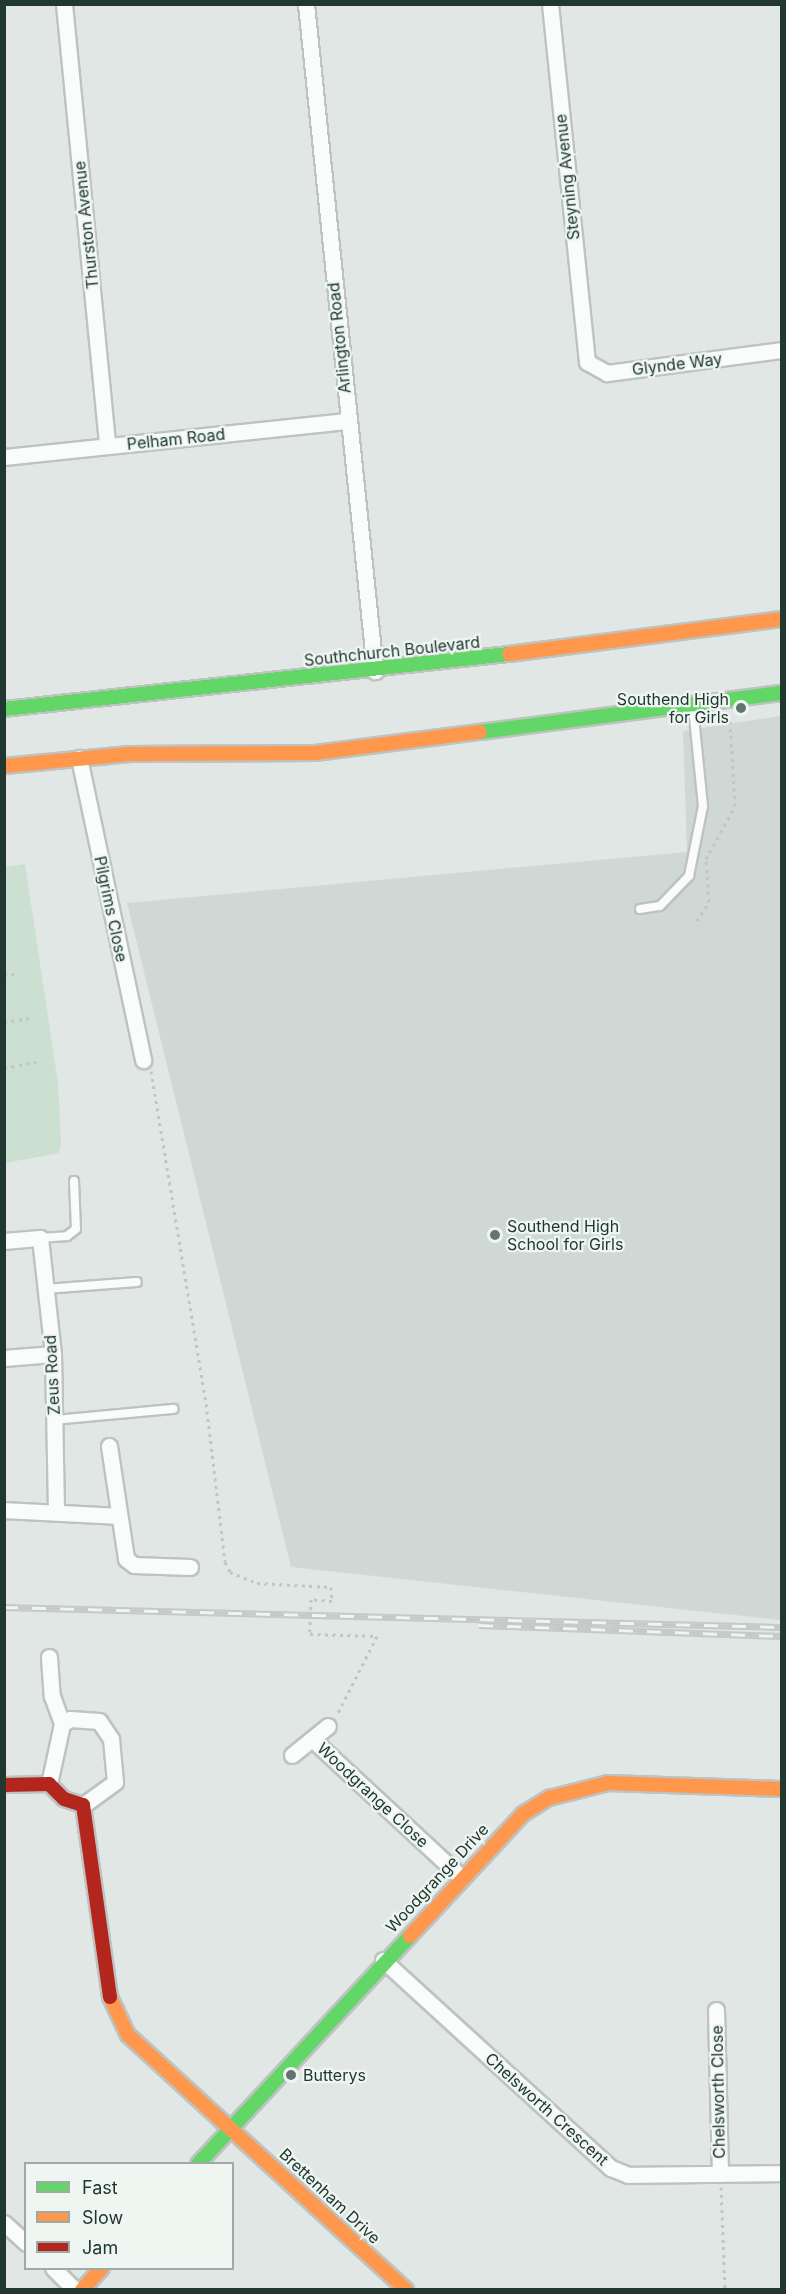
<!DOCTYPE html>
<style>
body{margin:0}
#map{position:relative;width:786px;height:2294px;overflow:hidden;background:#e1e7e4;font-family:Inter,sans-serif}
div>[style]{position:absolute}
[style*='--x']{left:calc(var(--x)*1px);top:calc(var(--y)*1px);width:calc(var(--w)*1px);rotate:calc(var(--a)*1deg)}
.built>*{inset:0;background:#cfd8d4}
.green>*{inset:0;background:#cbe0d1}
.path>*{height:3px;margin-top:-1.5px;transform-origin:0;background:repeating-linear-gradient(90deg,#bfc7c5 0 3px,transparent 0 7.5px)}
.roads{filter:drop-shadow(2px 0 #bec3c1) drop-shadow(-2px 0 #bec3c1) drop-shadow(0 2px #bec3c1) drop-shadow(0 -2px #bec3c1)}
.lane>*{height:8px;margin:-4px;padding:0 4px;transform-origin:4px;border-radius:4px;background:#fafbfb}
.street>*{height:15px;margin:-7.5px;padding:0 7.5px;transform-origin:7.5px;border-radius:7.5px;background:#fafbfb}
.fast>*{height:14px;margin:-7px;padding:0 7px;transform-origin:7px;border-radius:7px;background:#63d668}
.slow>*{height:14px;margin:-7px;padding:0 7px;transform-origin:7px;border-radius:7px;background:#ff974d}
.jam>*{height:14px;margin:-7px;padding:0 7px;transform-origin:7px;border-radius:7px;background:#b3261e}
.rail>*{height:7px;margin-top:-3.5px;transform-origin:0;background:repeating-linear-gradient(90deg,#eff6f2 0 14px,#c5c9c8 0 28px);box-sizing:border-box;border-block:2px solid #c5c9c8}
.dots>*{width:16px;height:16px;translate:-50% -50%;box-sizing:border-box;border:3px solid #eff6f2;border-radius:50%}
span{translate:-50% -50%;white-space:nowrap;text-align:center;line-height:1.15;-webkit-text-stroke:4.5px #eff6f2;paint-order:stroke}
.street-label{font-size:16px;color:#213831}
.poi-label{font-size:16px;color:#213831}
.right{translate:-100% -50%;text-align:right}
.left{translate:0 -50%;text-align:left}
.frame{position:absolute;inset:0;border:6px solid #213831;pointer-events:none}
.legend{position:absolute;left:24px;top:2162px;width:210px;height:108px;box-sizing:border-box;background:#eff6f2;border:2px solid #9daaa5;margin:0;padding:8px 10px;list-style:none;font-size:18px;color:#213831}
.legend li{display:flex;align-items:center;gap:12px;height:30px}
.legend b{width:30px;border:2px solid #9daaa5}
</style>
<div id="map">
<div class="built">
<div style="clip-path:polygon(781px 716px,781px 1620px,291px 1567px,127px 903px,687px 852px,683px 731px)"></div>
</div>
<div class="green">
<div style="clip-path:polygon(25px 864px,58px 1083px,61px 1141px,59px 1153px,5px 1163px,5px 867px)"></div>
</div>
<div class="path">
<div style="--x:697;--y:921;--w:22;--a:-58"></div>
<div style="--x:709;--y:902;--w:43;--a:-94"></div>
<div style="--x:706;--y:859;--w:60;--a:-61.3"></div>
<div style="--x:735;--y:806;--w:85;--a:-93.4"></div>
<div style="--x:4;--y:975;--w:10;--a:-6"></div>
<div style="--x:4;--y:1022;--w:26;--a:-9"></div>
<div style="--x:4;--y:1068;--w:36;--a:-11"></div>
<div style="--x:151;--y:1071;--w:345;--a:80.6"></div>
<div style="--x:207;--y:1411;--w:152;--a:83.2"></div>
<div style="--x:225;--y:1562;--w:11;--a:63"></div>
<div style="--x:230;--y:1572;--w:29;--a:22"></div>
<div style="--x:257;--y:1583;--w:74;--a:3.1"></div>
<div style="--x:331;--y:1587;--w:14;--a:86"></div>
<div style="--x:332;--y:1601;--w:21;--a:-175"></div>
<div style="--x:311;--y:1599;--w:35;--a:92"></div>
<div style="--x:310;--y:1634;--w:67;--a:1.7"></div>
<div style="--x:377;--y:1636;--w:89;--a:116.9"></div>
<div style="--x:721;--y:2187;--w:103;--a:87.8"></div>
</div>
<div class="roads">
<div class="lane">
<div style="--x:640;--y:909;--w:20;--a:-9"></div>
<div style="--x:660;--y:906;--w:42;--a:-46"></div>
<div style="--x:689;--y:876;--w:71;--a:-78.7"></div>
<div style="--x:703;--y:806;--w:99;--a:-95.8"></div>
<div style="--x:40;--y:1238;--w:27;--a:-4"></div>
<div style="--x:67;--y:1236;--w:11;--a:-38"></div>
<div style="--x:76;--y:1229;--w:48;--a:-92.4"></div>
<div style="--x:45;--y:1289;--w:92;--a:-4.4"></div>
<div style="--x:54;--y:1420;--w:120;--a:-5.3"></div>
</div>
<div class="street">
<div style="--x:64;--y:4;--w:444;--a:84.4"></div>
<div style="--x:306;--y:4;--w:671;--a:84.09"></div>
<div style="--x:550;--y:4;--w:360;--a:84.1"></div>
<div style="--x:587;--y:362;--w:23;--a:29"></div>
<div style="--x:607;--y:373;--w:177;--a:-7.5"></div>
<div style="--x:4;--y:457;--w:346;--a:-6"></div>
<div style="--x:79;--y:758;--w:309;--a:78"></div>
<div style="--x:4;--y:1241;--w:36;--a:-5"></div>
<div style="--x:40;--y:1238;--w:117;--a:83.6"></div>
<div style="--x:53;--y:1354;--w:158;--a:88.9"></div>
<div style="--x:4;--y:1358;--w:49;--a:-4.7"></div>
<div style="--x:109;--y:1446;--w:114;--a:81.4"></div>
<div style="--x:126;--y:1559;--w:10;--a:37"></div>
<div style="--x:134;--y:1565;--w:56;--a:2"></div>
<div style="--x:4;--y:1510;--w:114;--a:3"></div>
<div style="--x:49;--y:1657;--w:39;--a:86"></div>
<div style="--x:52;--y:1696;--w:30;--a:70"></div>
<div style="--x:312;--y:1739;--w:202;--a:42.8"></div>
<div style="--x:292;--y:1755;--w:46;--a:-38.9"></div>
<div style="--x:49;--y:1784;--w:61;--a:-77.8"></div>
<div style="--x:62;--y:1724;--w:9;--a:-32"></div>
<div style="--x:70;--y:1719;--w:29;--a:4"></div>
<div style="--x:99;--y:1721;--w:22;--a:56"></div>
<div style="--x:111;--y:1739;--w:43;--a:84.7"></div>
<div style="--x:115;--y:1782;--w:39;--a:144"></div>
<div style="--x:383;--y:1960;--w:309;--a:42.4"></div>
<div style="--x:611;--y:2168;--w:18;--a:22"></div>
<div style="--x:628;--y:2175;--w:154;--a:-0.7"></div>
<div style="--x:716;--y:2010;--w:164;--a:88.6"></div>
<div style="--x:4;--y:2223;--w:30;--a:42"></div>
<div style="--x:53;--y:2268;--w:31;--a:45"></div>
</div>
<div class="fast">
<div style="--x:4;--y:709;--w:508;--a:-6.22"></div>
<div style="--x:480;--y:732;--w:305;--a:-7.4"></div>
<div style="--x:198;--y:2164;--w:311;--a:-47.1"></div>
</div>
<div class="slow">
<div style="--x:509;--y:654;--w:275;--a:-7.3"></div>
<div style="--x:4;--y:766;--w:126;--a:-5.5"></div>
<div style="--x:129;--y:754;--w:186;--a:-0.3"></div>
<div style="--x:315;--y:753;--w:166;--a:-7.3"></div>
<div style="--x:410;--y:1936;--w:166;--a:-47.2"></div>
<div style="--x:523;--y:1814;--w:31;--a:-32"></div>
<div style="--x:549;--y:1798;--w:61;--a:-14.3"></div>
<div style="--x:608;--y:1783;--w:174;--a:2"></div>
<div style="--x:110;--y:1997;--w:42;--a:64.7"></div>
<div style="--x:128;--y:2035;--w:377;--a:42.5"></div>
<div style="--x:82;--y:2290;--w:30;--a:-48"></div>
</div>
<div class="jam">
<div style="--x:4;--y:1785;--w:45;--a:-1.3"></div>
<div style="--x:49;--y:1784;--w:21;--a:45"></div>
<div style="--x:64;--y:1799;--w:20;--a:18"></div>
<div style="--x:83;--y:1805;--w:194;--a:82"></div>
</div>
</div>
<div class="rail">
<div style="--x:4;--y:1607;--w:778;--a:1.47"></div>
<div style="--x:479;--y:1625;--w:303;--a:2.1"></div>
</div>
<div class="dots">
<div style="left:741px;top:708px;background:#647570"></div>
<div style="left:495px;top:1235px;background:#647570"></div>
<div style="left:291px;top:2075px;background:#647570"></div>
</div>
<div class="street-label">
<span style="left:567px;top:177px;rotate:-96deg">Steyning Avenue</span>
<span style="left:86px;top:225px;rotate:-96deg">Thurston Avenue</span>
<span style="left:339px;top:338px;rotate:-96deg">Arlington Road</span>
<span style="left:677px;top:364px;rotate:-7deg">Glynde Way</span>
<span style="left:176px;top:439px;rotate:-6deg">Pelham Road</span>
<span style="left:392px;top:651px;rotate:-6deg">Southchurch Boulevard</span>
<span style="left:111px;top:909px;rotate:78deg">Pilgrims Close</span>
<span style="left:52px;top:1375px;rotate:-93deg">Zeus Road</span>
<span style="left:373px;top:1795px;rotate:43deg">Woodgrange Close</span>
<span style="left:437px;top:1878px;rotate:-47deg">Woodgrange Drive</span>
<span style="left:718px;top:2092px;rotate:-91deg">Chelsworth Close</span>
<span style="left:547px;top:2109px;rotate:42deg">Chelsworth Crescent</span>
<span style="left:330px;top:2196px;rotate:43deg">Brettenham Drive</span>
</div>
<div class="poi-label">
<span class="right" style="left:729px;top:708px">Southend High<br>for Girls</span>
<span class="left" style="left:507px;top:1235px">Southend High<br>School for Girls</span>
<span class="left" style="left:303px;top:2075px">Butterys</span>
</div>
<div class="frame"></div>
<ul class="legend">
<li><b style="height:8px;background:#63d668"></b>Fast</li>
<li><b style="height:8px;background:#ff974d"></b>Slow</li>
<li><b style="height:8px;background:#b3261e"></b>Jam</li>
</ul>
</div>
